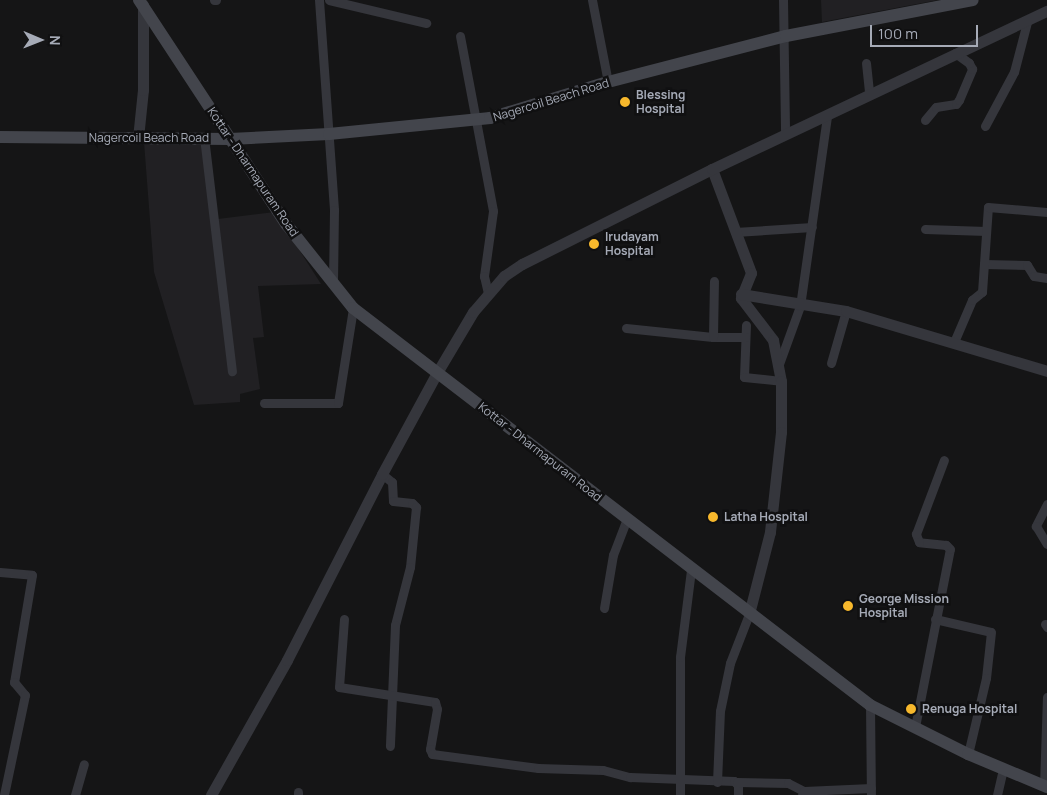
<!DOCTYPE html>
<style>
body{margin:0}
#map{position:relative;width:1047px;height:795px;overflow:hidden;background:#151516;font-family:Manrope,sans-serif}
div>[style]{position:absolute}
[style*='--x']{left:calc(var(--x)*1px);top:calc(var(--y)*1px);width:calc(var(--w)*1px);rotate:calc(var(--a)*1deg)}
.built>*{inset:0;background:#212023}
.minor>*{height:9px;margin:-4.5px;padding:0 4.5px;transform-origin:4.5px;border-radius:4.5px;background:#35363c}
.tertiary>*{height:11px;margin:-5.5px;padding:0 5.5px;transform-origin:5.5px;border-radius:5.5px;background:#35363c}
.secondary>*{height:12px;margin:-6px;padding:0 6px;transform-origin:6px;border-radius:6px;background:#43454c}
.dots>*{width:14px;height:14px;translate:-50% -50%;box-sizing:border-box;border:2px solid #101011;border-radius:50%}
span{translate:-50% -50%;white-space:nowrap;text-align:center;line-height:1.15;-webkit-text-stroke:5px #101011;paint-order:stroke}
.poi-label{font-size:12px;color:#a6abb7;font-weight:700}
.left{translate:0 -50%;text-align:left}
.street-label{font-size:12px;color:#a6abb7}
.north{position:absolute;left:15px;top:15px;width:50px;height:50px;-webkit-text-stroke:4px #101011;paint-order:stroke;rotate:91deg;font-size:14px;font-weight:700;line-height:20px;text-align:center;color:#a6abb7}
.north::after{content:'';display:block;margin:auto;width:18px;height:22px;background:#a6abb7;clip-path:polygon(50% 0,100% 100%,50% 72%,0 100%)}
.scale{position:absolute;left:870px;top:25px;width:108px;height:22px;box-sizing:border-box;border:2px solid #a6abb7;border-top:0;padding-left:6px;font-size:15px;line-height:18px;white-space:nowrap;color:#a6abb7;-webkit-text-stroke:4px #101011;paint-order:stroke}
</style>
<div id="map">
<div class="built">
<div style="clip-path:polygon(821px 0,938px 0,822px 22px)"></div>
<div style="clip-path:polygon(208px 138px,218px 219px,275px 212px,321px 284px,258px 286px,264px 337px,253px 338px,260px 389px,240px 394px,240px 402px,194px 405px,154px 272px,144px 142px)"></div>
</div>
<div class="minor">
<div style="--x:214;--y:0;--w:2;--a:0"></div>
<div style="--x:319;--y:0;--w:211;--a:85.9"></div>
<div style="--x:334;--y:210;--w:74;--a:90.8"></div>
<div style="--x:329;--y:0;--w:100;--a:13.3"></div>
<div style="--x:592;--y:0;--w:84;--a:79"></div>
<div style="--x:783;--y:0;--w:133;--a:89.1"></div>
<div style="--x:460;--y:36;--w:178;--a:79.3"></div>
<div style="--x:493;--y:211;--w:66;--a:97.9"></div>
<div style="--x:484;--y:276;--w:17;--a:77"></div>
<div style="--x:866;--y:63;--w:31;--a:84"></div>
<div style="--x:925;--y:120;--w:17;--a:-50"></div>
<div style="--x:936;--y:107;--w:20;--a:-9"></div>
<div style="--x:956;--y:104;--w:5;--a:-53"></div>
<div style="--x:959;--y:100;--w:34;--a:-67"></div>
<div style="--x:972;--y:69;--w:7;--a:-117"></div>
<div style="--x:969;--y:63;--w:17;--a:-144"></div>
<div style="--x:985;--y:126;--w:61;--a:-61.8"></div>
<div style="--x:1014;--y:72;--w:52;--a:-75.4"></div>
<div style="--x:204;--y:137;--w:236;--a:83.2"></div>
<div style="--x:925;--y:229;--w:61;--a:1.9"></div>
<div style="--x:735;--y:232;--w:77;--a:-3.7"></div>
<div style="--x:984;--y:264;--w:43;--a:1.3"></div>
<div style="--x:1027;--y:265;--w:13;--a:58"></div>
<div style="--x:1034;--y:276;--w:13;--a:9"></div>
<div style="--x:746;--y:325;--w:52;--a:92.2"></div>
<div style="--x:744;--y:377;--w:37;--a:6"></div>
<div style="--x:626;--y:328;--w:87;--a:5.9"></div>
<div style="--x:713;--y:337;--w:32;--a:0"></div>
<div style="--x:713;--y:337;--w:56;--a:-89"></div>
<div style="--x:954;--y:342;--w:46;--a:-66.8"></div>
<div style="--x:972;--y:300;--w:13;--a:-39"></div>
<div style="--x:982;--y:292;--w:85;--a:-86"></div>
<div style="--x:988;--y:207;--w:59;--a:4.8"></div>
<div style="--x:831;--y:363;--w:54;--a:-73.9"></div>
<div style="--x:779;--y:364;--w:62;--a:-70.1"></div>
<div style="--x:800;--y:306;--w:192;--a:-81.9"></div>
<div style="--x:264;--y:403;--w:74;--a:0"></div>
<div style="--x:338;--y:403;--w:96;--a:-81"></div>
<div style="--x:382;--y:474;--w:13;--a:39"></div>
<div style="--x:392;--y:482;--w:19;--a:87"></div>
<div style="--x:393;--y:501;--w:19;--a:6"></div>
<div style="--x:412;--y:503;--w:6;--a:45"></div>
<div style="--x:416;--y:507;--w:60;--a:95.7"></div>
<div style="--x:410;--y:567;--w:60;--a:104.5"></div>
<div style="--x:395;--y:625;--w:121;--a:92.4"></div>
<div style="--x:1047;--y:504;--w:25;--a:117"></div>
<div style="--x:1036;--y:526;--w:21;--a:59"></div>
<div style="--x:0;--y:572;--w:32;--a:5"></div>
<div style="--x:32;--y:575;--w:109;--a:99.5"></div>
<div style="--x:14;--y:682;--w:17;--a:50"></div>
<div style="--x:25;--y:695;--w:102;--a:101.9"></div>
<div style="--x:604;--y:608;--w:54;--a:-80.4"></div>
<div style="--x:613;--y:555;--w:36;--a:-69"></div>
<div style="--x:344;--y:619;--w:68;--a:94.2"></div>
<div style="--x:339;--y:687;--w:97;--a:8.9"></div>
<div style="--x:435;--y:702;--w:7;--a:74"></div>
<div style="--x:437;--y:709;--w:41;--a:99.9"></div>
<div style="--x:430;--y:749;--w:5;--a:68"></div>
<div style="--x:432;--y:754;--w:107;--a:7.5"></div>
<div style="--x:538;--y:768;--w:65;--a:1.8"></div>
<div style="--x:603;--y:770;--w:28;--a:15"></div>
<div style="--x:630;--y:777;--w:104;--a:2.2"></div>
<div style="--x:734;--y:781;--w:6;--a:45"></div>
<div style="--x:738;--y:785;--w:10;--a:90"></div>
<div style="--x:935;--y:619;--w:57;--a:13.1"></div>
<div style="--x:991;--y:632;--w:46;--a:96.2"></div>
<div style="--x:986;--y:678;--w:78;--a:103.3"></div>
<div style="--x:1045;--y:624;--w:4;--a:56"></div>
<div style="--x:870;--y:705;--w:90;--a:89.4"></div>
<div style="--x:915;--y:727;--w:181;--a:-78.9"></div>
<div style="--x:950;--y:549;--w:6;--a:-135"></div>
<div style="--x:946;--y:545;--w:27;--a:-174"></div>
<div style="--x:919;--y:542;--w:9;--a:-111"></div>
<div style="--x:916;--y:534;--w:79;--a:-69.3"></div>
<div style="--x:717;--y:782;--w:71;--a:-87.6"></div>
<div style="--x:720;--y:711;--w:49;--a:-78.2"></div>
<div style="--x:730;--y:663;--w:53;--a:-68.8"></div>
<div style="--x:737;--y:782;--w:51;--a:1.1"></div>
<div style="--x:788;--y:783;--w:18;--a:27"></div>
<div style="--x:1044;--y:786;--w:89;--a:-88.1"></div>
<div style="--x:298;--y:792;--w:3;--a:90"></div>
<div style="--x:75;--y:795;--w:32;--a:-74"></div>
<div style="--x:680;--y:795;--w:138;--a:-90"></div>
<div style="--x:680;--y:657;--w:88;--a:-82.8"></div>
<div style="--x:802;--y:795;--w:4;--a:-63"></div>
<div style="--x:804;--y:791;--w:67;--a:-2.6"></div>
<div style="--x:997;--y:795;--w:28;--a:-77"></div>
</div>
<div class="tertiary">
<div style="--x:138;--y:138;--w:48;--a:-84.1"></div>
<div style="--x:143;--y:90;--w:85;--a:-90"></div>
<div style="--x:712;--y:169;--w:111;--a:69.4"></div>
<div style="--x:751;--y:273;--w:27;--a:112"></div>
<div style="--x:741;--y:298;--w:53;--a:52.7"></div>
<div style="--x:773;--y:340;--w:42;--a:79"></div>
<div style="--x:781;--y:381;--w:51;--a:90"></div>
<div style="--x:781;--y:432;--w:101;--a:96.3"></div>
<div style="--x:770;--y:532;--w:85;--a:104.4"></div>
<div style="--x:741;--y:294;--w:106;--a:9.2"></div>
<div style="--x:846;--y:311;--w:210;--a:16.6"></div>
<div style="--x:211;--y:795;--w:155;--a:-60.6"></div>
<div style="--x:287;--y:660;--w:209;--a:-62.9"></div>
<div style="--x:382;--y:474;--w:117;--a:-61.5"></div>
<div style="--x:438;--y:371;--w:69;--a:-59.3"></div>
<div style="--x:473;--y:312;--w:48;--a:-49.3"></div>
<div style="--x:504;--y:276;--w:22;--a:-34"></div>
<div style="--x:522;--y:264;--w:212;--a:-26.6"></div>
<div style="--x:712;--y:169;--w:370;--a:-25.3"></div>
</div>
<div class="secondary">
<div style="--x:139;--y:0;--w:269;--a:56.7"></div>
<div style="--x:287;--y:225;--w:106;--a:51.5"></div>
<div style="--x:353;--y:308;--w:652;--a:37.52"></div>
<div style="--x:870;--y:705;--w:110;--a:26.6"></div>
<div style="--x:968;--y:754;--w:86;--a:22.7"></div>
<div style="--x:0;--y:137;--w:230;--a:0.5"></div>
<div style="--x:230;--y:139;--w:99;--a:-2.9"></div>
<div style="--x:329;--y:134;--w:162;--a:-5.7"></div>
<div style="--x:490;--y:118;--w:123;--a:-17"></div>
<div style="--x:608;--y:82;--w:184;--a:-14.5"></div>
<div style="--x:786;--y:36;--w:190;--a:-10.9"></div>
</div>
<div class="dots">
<div style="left:625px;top:102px;background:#f7b82c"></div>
<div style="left:594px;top:244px;background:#f7b82c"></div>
<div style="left:713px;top:517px;background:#f7b82c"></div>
<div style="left:848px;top:606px;background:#f7b82c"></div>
<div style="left:911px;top:709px;background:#f7b82c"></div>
</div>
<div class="poi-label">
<span class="left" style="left:636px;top:102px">Blessing<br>Hospital</span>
<span class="left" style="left:605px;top:244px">Irudayam<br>Hospital</span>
<span class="left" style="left:724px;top:517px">Latha Hospital</span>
<span class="left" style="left:859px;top:606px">George Mission<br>Hospital</span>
<span class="left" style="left:922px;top:709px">Renuga Hospital</span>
</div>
<div class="street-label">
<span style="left:551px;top:100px;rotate:-17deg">Nagercoil Beach Road</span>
<span style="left:149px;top:138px">Nagercoil Beach Road</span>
<span style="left:253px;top:172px;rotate:56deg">Kottar - Dharmapuram Road</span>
<span style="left:540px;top:452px;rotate:38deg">Kottar - Dharmapuram Road</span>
</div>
<div class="north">N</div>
<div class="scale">100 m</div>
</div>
